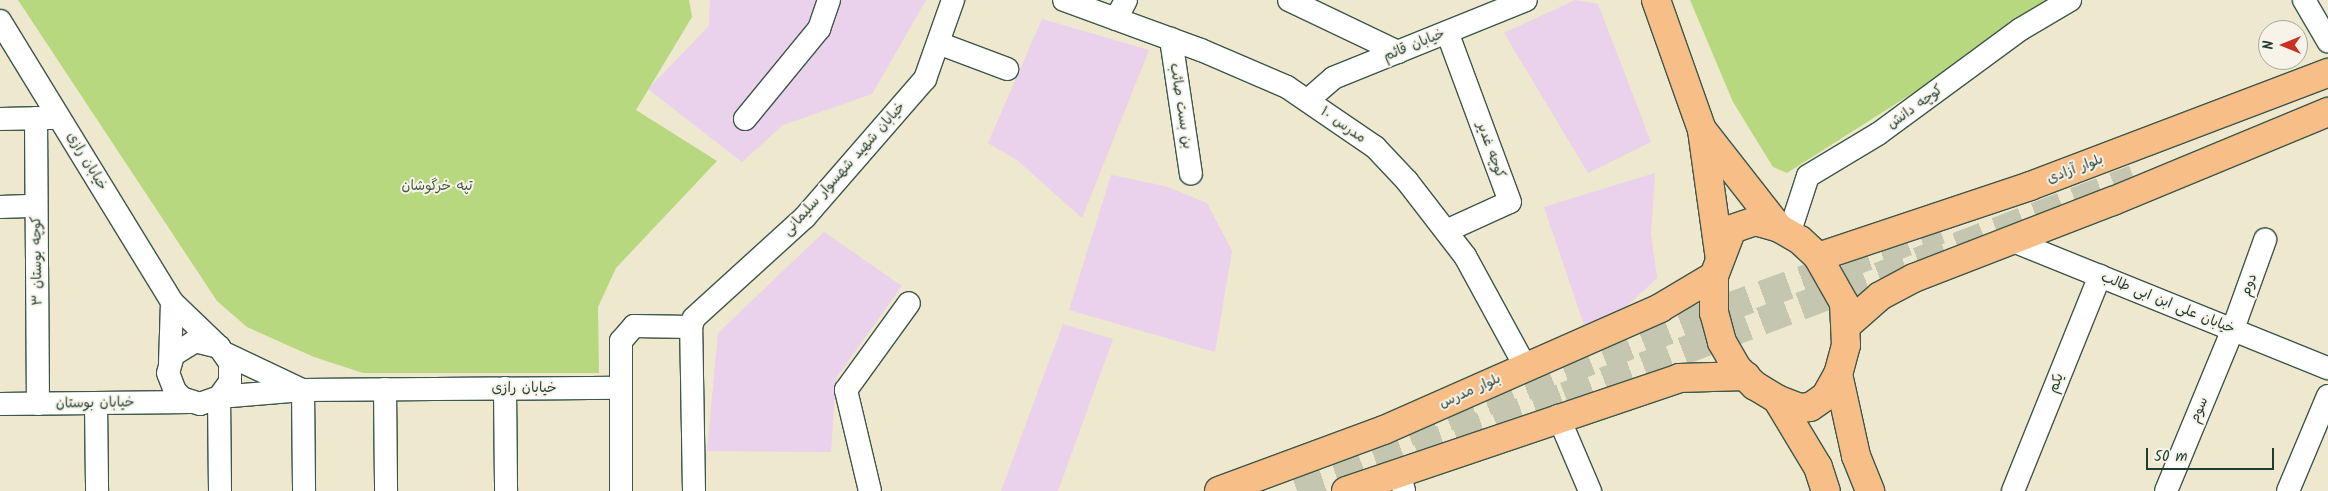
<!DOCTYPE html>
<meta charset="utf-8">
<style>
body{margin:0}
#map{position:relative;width:2328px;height:491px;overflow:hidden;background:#ede8ce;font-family:Kalam,"Playpen Sans Arabic",sans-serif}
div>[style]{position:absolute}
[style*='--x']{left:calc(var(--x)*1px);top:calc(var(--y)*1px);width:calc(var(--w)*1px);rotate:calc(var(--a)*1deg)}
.built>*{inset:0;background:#ead1ec}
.green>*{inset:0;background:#b8d87f}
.major-tunnel>*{height:28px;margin-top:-14px;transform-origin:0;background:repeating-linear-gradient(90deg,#c4c6af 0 28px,transparent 0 42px)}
.roads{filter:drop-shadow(1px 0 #3e574b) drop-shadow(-1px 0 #3e574b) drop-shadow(0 1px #3e574b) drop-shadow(0 -1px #3e574b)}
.minor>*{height:22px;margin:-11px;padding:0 11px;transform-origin:11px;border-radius:11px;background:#fff}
.major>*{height:28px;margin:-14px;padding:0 14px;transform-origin:14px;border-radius:14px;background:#f7be87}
span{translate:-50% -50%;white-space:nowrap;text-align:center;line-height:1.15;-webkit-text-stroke:4px #f7f3e8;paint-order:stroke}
.street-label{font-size:14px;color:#1f3d34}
.park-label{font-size:14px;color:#3e5c43}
.north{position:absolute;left:2258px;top:20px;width:50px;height:50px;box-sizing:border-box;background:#f7f3e8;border:1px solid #a1aaa0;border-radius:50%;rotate:270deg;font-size:14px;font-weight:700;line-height:20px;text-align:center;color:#1f3d34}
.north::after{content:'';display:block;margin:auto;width:18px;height:22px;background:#c8321e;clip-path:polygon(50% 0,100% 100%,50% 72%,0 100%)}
.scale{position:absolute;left:2146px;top:448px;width:128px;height:22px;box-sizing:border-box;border:2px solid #1f3d34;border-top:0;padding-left:6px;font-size:15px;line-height:18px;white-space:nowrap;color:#1f3d34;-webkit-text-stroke:4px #f7f3e8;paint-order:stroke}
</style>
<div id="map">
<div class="built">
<div style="clip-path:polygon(710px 0,926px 0,872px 94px,783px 125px,742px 162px,648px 89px,709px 26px)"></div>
<div style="clip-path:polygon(1575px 0,1598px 4px,1651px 142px,1588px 173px,1504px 33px)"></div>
<div style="clip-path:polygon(1042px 19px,1149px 50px,1082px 218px,1017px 160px,988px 143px)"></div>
<div style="clip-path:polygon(1655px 173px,1651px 234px,1657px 278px,1623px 310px,1588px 328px,1584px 325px,1544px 207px)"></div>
<div style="clip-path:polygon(1111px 175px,1165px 186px,1207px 203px,1232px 251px,1215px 352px,1069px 310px)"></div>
<div style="clip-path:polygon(824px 232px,902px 286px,836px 378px,831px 452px,707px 451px,718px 333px)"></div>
<div style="clip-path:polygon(1063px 324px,1113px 339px,1058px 491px,1001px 491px)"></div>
</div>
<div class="green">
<div style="clip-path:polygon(18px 0,689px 0,692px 17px,636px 110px,717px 161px,616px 268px,598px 307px,599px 373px,363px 373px,314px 357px,247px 327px,217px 301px)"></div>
<div style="clip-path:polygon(1690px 0,2059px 0,1787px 173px,1773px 167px,1733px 102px)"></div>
</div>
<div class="major-tunnel">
<div style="--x:1408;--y:433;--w:339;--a:-21.5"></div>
<div style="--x:1723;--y:309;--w:231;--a:-20"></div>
<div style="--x:1297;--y:491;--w:284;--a:-19.5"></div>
<div style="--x:1565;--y:396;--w:609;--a:-20.88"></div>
</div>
<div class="roads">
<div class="minor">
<div style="--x:1064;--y:0;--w:146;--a:20.1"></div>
<div style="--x:1201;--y:50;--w:94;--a:23.3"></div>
<div style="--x:1287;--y:87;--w:107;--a:34.3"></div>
<div style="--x:1375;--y:147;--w:47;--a:46.7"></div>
<div style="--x:1407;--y:181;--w:95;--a:52.3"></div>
<div style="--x:1465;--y:256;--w:125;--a:61.4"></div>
<div style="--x:1289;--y:0;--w:121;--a:25.5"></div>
<div style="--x:2304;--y:0;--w:48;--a:59.7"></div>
<div style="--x:1116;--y:19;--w:21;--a:-62"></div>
<div style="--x:0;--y:21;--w:329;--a:58.5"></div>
<div style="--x:172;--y:302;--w:65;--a:43.8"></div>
<div style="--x:219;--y:347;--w:19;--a:55"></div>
<div style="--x:230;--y:363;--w:19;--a:90"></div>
<div style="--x:230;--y:382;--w:19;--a:126"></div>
<div style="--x:219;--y:397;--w:20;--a:160"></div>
<div style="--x:200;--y:404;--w:19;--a:-162"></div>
<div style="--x:182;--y:398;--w:10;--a:-135"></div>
<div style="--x:175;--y:391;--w:19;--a:-111"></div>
<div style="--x:168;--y:373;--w:19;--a:-74"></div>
<div style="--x:173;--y:355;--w:26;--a:-32"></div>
<div style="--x:195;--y:341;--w:25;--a:14"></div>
<div style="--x:1171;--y:39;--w:136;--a:81.6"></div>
<div style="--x:938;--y:43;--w:74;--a:20.6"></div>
<div style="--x:1308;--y:100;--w:33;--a:-41"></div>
<div style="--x:1333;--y:78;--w:208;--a:-22"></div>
<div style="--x:36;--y:118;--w:286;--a:89.6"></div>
<div style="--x:0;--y:119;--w:50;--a:-1.1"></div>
<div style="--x:745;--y:119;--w:117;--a:-50.6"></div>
<div style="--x:819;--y:29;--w:31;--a:-71"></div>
<div style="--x:0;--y:207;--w:36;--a:-2"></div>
<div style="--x:1446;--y:231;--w:70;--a:-24.4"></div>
<div style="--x:1510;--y:202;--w:181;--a:-110.3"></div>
<div style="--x:1789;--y:234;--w:61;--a:-71.9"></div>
<div style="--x:1808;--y:176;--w:82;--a:-31"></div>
<div style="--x:1878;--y:134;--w:177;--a:-36.3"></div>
<div style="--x:2021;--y:29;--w:57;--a:-30.6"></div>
<div style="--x:2008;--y:239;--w:345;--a:22"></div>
<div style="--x:226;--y:354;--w:84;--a:25.3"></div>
<div style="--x:170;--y:363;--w:61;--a:-88.1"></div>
<div style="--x:505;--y:388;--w:103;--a:89.4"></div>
<div style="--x:385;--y:389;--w:102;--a:89.4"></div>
<div style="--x:303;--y:390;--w:101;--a:89.4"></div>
<div style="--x:96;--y:403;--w:88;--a:89.3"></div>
<div style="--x:0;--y:404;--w:191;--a:-0.6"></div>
<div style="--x:1558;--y:416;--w:82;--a:66.9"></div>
<div style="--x:1399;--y:472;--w:20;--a:75"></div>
<div style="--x:220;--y:491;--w:94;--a:-90.6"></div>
<div style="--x:219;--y:397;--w:84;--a:-4.8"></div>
<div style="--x:303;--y:390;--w:318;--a:-0.4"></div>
<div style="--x:621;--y:491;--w:150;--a:-90"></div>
<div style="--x:621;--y:341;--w:20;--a:-49"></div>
<div style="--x:634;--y:326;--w:57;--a:1"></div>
<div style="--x:694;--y:491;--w:164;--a:-91"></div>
<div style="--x:691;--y:327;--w:9;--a:-72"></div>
<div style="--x:694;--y:318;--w:150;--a:-42.3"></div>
<div style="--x:805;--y:217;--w:183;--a:-49"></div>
<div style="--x:925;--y:79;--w:84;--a:-70.5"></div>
<div style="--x:870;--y:491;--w:104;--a:-103.4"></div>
<div style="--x:846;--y:390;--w:107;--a:-54.1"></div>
<div style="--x:2013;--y:491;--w:232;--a:-68"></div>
<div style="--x:2166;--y:491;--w:175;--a:-67.5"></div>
<div style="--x:2233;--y:329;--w:95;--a:-70.2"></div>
<div style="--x:2288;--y:491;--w:103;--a:-67.2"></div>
</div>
<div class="major">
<div style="--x:1656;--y:0;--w:138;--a:70.5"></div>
<div style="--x:1702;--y:130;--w:130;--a:82.1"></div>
<div style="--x:1703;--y:131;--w:123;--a:51.9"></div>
<div style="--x:1755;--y:221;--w:25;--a:16"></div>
<div style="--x:1779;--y:228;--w:24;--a:30"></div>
<div style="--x:1800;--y:240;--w:25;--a:43"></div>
<div style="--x:1818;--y:257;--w:53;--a:60.5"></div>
<div style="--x:1844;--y:303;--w:42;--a:87.3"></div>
<div style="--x:1846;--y:345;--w:30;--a:105"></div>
<div style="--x:1838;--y:374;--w:25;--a:119"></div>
<div style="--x:1826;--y:396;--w:19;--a:145"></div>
<div style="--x:1810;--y:407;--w:10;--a:174"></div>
<div style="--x:1800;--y:408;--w:25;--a:-159"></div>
<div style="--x:1777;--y:399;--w:26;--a:-149"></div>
<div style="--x:1755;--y:386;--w:25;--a:-135"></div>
<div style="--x:1737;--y:368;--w:30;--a:-120"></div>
<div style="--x:1722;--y:342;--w:30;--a:-105"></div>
<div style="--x:1714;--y:313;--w:37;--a:-90"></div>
<div style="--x:1714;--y:276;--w:50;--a:-69"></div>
<div style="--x:1732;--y:229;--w:24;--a:-19"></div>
<div style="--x:1818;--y:257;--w:224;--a:-18.5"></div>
<div style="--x:2030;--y:186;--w:319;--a:-20.8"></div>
<div style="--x:1846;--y:326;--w:45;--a:-41.4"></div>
<div style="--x:1880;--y:296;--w:38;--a:-28"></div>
<div style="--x:1914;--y:278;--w:213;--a:-21.2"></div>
<div style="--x:2113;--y:201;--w:233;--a:-22.5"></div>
<div style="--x:1838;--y:374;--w:84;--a:77.6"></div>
<div style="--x:1856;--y:456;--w:38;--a:68"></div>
<div style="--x:1777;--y:399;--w:79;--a:58.9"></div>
<div style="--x:1818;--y:467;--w:25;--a:72"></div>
<div style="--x:1219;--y:491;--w:176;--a:-20.3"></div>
<div style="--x:1384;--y:430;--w:302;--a:-23.8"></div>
<div style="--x:1660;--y:308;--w:63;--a:-30.7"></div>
<div style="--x:1346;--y:491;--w:352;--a:-18.7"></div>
<div style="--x:1679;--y:378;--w:67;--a:-1.7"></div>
</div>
</div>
<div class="street-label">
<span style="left:1414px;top:45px;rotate:-22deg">خیابان قائم</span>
<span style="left:1181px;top:106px;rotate:81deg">بن بست صائب</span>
<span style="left:1915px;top:107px;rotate:-36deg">کوچه دانش</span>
<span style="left:1343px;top:125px;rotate:35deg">مدرس ۱۰</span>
<span style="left:1491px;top:150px;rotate:70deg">کوچه غدیر</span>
<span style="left:87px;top:161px;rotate:59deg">خیابان رازی</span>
<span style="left:844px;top:169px;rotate:-48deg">خیابان شهید شهسوار سلیمانی</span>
<span style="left:2075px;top:169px;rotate:-21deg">بلوار آزادی</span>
<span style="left:37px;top:261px;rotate:-91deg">کوچه بوستان ۳</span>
<span style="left:2249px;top:285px;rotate:-71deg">دوم</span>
<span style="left:2168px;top:303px;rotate:22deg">خیابان علی ابن ابی طالب</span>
<span style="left:2056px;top:383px;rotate:-68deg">یکم</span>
<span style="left:524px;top:388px">خیابان رازی</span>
<span style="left:1470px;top:391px;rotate:-24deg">بلوار مدرس</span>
<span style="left:95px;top:403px;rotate:-1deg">خیابان بوستان</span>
<span style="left:2199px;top:410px;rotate:-67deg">سوم</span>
</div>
<div class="park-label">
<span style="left:437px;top:186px">تپه خرگوشان</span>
</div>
<div class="north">N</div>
<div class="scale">50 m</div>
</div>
